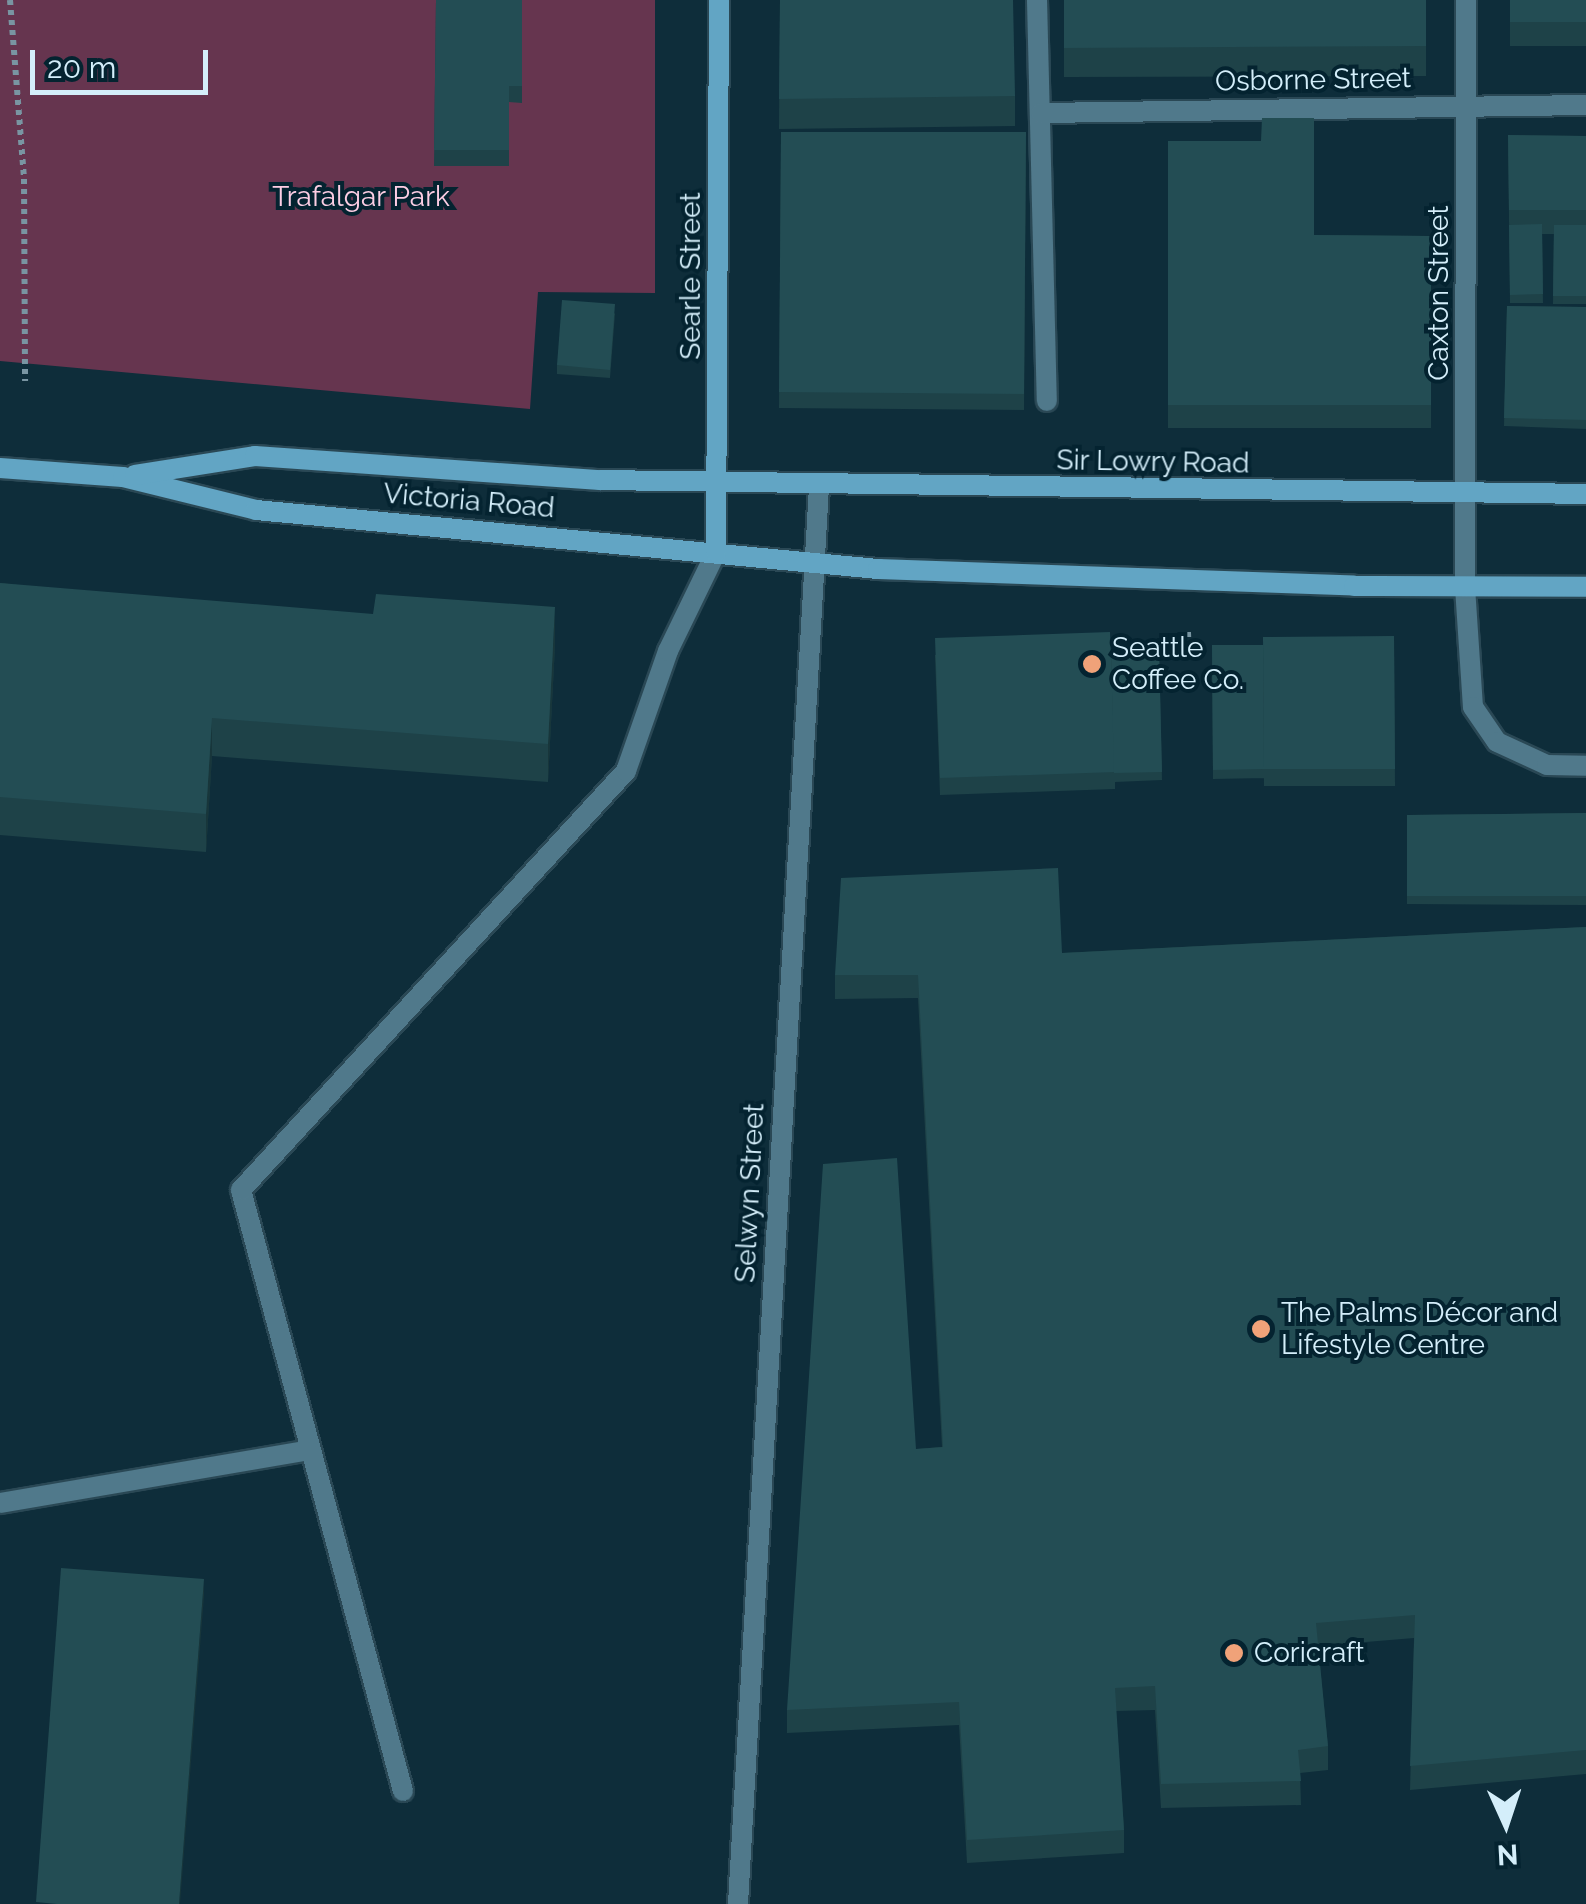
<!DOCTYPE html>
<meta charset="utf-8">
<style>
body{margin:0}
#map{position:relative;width:1586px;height:1904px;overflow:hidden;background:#0e2d3a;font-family:Raleway,sans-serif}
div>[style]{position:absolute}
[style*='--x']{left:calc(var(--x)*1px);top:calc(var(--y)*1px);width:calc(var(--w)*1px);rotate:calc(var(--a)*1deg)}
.green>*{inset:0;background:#66354f}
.path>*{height:6px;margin-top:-3px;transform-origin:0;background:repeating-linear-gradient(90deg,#7995a2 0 5px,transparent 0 10px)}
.roads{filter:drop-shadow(2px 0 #2a4855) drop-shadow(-2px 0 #2a4855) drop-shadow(0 2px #2a4855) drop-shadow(0 -2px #2a4855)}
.lane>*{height:20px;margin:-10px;padding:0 10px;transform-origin:10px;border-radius:10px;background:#50798b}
.street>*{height:20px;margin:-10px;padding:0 10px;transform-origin:10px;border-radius:10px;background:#50798b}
.secondary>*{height:20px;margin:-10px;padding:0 10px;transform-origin:10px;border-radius:10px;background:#62a5c4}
.wall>*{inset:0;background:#1e4248}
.shaded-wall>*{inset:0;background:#18363b}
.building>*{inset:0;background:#234d54}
.dots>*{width:28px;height:28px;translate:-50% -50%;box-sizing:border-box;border:5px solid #042330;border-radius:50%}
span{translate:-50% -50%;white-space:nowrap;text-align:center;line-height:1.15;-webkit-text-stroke:8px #042330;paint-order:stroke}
.street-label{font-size:28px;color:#d4eefa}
.park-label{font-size:28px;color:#fdcee4}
.poi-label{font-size:28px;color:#d4eefa}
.left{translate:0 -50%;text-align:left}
.north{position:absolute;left:1456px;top:1774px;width:100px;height:100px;-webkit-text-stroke:8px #042330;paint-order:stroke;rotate:177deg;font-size:28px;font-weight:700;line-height:40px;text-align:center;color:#d4eefa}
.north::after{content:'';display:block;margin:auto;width:35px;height:45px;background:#d4eefa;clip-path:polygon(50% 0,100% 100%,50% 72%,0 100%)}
.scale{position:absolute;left:30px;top:50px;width:178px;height:45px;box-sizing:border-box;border:5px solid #d4eefa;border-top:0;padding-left:12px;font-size:30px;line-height:35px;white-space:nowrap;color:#d4eefa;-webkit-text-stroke:8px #042330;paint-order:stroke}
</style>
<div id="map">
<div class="green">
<div style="clip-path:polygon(0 0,655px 0,655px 293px,538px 292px,530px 409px,0 361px)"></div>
</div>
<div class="path">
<div style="--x:10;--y:0;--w:180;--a:85.5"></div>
<div style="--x:24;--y:179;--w:202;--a:89.7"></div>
<div style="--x:1188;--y:632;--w:24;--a:88"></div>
</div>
<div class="roads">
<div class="lane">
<div style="--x:1037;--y:0;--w:401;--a:88.6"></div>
<div style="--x:1465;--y:587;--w:120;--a:86.2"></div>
<div style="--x:1473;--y:707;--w:42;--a:55.6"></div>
<div style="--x:1497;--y:742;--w:55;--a:24.7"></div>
<div style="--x:1547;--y:765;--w:39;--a:1"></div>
<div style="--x:0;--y:1503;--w:315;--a:-9.7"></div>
<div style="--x:403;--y:1791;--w:622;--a:-105.09"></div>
<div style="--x:241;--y:1190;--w:569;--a:-47.42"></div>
<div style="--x:626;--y:771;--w:127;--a:-70.7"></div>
<div style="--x:668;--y:651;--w:110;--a:-64.1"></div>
</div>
<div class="street">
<div style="--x:1041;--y:113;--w:545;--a:-0.84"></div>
<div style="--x:1465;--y:587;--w:587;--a:-89.9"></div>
<div style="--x:738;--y:1904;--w:1421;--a:-86.73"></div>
</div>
<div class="secondary">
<div style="--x:0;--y:468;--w:123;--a:4.2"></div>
<div style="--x:123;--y:477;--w:137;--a:13.9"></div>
<div style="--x:256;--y:510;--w:625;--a:5.42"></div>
<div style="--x:878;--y:569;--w:476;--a:2"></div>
<div style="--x:1354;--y:586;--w:232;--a:0.2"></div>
<div style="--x:135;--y:475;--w:121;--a:-9"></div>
<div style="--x:255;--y:456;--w:346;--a:4"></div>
<div style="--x:600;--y:480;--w:986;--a:0.81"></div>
<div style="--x:716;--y:552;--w:552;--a:-89.69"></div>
</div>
</div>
<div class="wall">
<div style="clip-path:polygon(436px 0,522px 0,522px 103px,509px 102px,509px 166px,434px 166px)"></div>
<div style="clip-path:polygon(780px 0,1015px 96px,1015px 126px,779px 129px)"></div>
<div style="clip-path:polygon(1064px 0,1426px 0,1426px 76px,1064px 77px)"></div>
<div style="clip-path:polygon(1510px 0,1586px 0,1586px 46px,1510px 46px)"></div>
<div style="clip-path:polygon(781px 132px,1026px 132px,1024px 410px,779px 408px)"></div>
<div style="clip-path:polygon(1508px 135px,1586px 136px,1586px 304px,1553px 304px,1554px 234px,1542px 234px,1543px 303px,1510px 303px)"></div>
<div style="clip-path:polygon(1168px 141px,1314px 235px,1431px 236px,1431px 428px,1168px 428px)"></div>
<div style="clip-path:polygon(1507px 306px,1586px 307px,1586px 429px,1504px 426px)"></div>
<div style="clip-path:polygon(615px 313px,610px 378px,557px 374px,557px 365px)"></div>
<div style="clip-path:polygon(0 583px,555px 645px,548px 782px,212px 756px,206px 852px,0 835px)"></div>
<div style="clip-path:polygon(1394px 636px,1395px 786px,1264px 786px,1263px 673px,1264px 778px,1213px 779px,1212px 645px,1263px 645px)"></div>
<div style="clip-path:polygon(1159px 648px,1162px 780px,1115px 782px,1115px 789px,940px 795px,935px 655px)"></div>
<div style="clip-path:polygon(1586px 813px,1586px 905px,1407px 904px,1407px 815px)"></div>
<div style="clip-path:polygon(1586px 927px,1586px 1774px,1410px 1790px,1414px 1638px,1318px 1646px,1328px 1746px,1328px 1770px,1300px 1773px,1301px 1805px,1161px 1808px,1155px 1710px,1116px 1711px,1124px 1830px,1124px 1853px,967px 1863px,959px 1725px,787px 1733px,787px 1710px,916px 1449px,942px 1447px,918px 998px,835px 999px,835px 975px,1062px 953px)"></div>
</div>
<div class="shaded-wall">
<div style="clip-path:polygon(555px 607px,555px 645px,548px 782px,548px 744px)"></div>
<div style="clip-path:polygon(212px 718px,212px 756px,206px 852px,206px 814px)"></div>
<div style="clip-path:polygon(204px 1579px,204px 1596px,180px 1904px,179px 1904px)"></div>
</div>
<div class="building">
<div style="clip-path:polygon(436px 0,522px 0,522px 86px,509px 86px,509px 150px,434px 150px)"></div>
<div style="clip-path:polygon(780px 0,1013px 0,1015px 96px,779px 99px)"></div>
<div style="clip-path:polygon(1064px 0,1426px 0,1426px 46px,1064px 48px)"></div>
<div style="clip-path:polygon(1510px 0,1586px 0,1586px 22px,1510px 22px)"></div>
<div style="clip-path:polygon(1262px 118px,1314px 118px,1314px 235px,1431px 236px,1431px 405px,1168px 405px,1168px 141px,1261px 141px)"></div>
<div style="clip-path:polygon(781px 132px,1026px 132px,1024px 394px,779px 392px)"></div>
<div style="clip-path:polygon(1508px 135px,1586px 136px,1586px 210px,1509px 210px)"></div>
<div style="clip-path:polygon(1542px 224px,1543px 294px,1510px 295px,1509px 225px)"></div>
<div style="clip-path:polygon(1554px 225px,1586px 225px,1586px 296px,1553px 296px)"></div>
<div style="clip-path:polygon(562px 300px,615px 304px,610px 370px,557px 365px)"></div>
<div style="clip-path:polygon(1507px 306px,1586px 307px,1586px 420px,1504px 418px)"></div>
<div style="clip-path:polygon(0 583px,373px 614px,376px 594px,555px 607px,548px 744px,212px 718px,206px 814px,0 797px)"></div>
<div style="clip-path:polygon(1110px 632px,1115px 772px,940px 778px,935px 638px)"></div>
<div style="clip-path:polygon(1394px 636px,1395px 769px,1264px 769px,1263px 637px)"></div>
<div style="clip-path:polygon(1212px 645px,1263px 645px,1264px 769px,1213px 770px)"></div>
<div style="clip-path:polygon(1159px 648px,1162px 772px,1114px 773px,1111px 650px)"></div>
<div style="clip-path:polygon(1586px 813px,1586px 896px,1407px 896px,1407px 815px)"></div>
<div style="clip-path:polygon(1058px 868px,1062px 953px,1586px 927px,1586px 1750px,1410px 1766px,1415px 1615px,1316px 1623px,1328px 1746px,1298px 1750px,1301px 1781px,1161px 1784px,1155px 1686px,1115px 1688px,1124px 1830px,967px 1840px,959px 1702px,787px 1710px,823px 1164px,897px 1158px,916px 1449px,943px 1447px,918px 975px,835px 975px,841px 878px)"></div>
<div style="clip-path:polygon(61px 1568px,204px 1579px,179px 1904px,57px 1904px,36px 1902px)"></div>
</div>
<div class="dots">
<div style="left:1092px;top:664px;background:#f0a279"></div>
<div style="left:1261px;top:1329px;background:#f0a279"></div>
<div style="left:1234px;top:1653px;background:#f0a279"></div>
</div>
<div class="street-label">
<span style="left:1313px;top:80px;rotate:-1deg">Osborne Street</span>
<span style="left:691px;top:276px;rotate:-90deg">Searle Street</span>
<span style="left:1439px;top:293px;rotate:-90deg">Caxton Street</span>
<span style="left:1153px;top:462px;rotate:1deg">Sir Lowry Road</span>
<span style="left:469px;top:501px;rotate:5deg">Victoria Road</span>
<span style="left:750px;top:1193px;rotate:-87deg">Selwyn Street</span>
</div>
<div class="park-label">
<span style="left:361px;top:197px">Trafalgar Park</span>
</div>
<div class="poi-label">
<span class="left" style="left:1112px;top:664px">Seattle<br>Coffee Co.</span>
<span class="left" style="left:1281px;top:1329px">The Palms Décor and<br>Lifestyle Centre</span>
<span class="left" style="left:1254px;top:1653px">Coricraft</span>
</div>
<div class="north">N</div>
<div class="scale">20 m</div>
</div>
